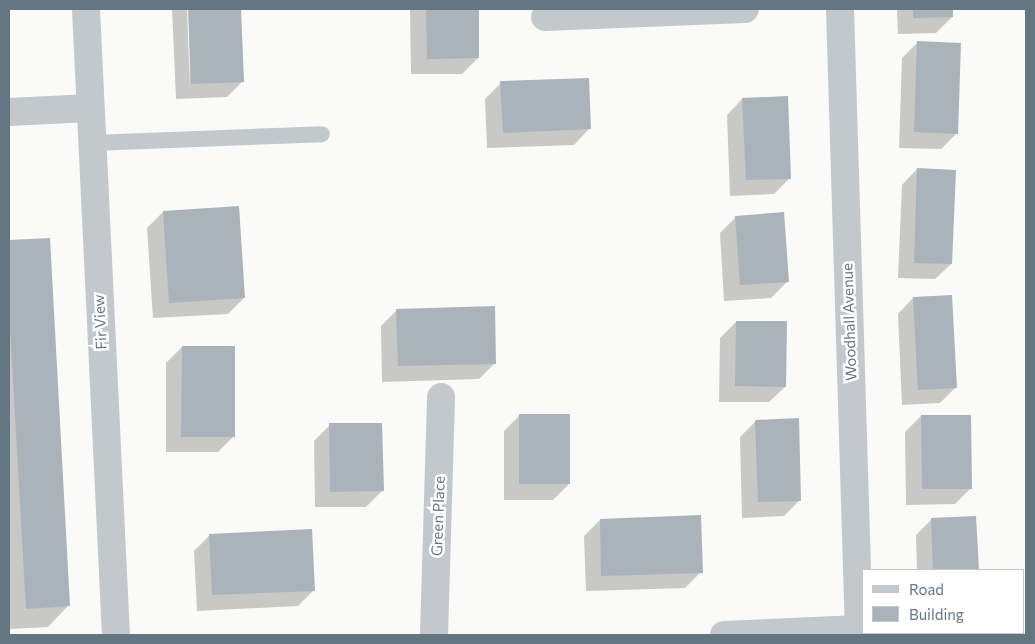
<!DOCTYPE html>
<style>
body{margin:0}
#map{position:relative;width:1035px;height:644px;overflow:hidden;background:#fafaf8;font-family:Commissioner,sans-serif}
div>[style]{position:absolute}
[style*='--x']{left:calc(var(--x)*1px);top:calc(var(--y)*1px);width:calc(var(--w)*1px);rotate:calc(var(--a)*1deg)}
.shadow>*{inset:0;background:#0003}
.building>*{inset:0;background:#aab3b9}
.service>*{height:16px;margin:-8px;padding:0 8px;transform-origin:8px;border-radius:8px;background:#c3c8cc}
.minor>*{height:28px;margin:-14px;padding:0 14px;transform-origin:14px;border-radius:14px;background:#c3c8cc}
.tertiary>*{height:28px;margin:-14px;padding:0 14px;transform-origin:14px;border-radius:14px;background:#c3c8cc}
span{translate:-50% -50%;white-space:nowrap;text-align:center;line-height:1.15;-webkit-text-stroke:5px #fff;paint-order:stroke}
.street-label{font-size:15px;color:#657683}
.frame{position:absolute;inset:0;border:10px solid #657683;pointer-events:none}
.legend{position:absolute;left:862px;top:569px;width:162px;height:65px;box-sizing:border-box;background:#fff;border:1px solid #c1c8cd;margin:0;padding:6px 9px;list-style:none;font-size:15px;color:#657683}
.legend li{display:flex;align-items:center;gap:10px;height:25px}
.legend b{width:25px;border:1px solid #c1c8cd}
</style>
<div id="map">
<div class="shadow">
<div style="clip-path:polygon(172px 9px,187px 9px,190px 90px,189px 9px,239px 9px,243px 81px,227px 97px,176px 99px)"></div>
<div style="clip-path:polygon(410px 9px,477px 9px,478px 58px,462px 74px,411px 74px)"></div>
<div style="clip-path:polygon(897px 9px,952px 9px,952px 17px,936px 33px,898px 34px)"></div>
<div style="clip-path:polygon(918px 42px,957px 133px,941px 149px,899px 148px,902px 58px)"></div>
<div style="clip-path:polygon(501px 83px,589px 129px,574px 145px,487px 148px,485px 99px)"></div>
<div style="clip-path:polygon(742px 99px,790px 178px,774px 194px,730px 196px,727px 115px)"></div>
<div style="clip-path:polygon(917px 169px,951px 264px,935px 279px,898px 278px,902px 185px)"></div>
<div style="clip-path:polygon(163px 212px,244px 298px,228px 314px,153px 318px,147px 228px)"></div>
<div style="clip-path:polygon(736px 217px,787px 282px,771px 298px,724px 301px,720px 233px)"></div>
<div style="clip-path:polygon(48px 239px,69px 605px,48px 627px,9px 629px,9px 241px)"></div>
<div style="clip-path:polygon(913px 298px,956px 387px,940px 403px,902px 405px,898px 314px)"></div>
<div style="clip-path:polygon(397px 310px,495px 363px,479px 379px,382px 382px,381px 326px)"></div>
<div style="clip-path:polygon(736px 322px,785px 387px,769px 402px,719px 402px,720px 338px)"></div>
<div style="clip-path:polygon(182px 347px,234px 436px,218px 452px,166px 452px,166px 363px)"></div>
<div style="clip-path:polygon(520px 415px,569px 484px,553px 500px,504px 500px,504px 431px)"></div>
<div style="clip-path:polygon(921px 416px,971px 488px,955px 504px,906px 505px,905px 432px)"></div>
<div style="clip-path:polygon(756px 421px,800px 500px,784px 516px,742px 518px,740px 437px)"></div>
<div style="clip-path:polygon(330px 425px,382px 491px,366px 507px,315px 507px,314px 441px)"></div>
<div style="clip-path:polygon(975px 517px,977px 570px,917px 570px,916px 535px,932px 519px)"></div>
<div style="clip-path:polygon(600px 520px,701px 572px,685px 588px,586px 591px,584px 536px)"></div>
<div style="clip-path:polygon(210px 535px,314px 590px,298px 606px,197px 611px,194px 551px)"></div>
</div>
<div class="building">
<div style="clip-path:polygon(188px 9px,241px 9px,244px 82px,191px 84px)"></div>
<div style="clip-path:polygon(426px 9px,479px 9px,479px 58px,427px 59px)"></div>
<div style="clip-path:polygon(913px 9px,953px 9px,953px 17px,913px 18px)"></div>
<div style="clip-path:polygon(917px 41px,961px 43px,958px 134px,914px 132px)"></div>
<div style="clip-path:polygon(589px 78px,591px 129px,503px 133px,500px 81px)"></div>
<div style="clip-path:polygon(788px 96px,791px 179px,746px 180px,742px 98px)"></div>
<div style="clip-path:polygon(917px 168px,956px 170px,952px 264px,914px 263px)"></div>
<div style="clip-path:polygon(239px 206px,245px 298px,169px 303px,163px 211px)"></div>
<div style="clip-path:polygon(784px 212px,789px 282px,740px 285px,735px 216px)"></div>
<div style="clip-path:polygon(50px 238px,70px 606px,26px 609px,9px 310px,9px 240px)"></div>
<div style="clip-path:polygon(952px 295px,957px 388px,918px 390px,913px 297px)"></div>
<div style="clip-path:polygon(495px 306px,496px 364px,398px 366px,396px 309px)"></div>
<div style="clip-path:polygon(736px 321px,787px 321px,786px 387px,735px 386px)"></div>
<div style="clip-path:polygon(182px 346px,235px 346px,235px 437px,181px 437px)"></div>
<div style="clip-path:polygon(519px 414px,570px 414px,570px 484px,519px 484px)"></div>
<div style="clip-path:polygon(921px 415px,971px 415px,972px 489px,922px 489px)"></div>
<div style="clip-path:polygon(799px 418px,801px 501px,758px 502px,755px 420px)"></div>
<div style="clip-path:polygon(329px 423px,382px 423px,384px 491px,330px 492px)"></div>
<div style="clip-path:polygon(701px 515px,703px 573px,601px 576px,600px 519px)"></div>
<div style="clip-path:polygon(976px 516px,979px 570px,933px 570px,931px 518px)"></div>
<div style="clip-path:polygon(312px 529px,315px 591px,212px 595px,209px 534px)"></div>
</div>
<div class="service">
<div style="--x:92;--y:143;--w:230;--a:-2.2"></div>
</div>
<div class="minor">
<div style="--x:86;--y:9;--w:627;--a:87.26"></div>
<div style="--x:840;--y:9;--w:626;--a:88.26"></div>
<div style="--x:545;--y:17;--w:200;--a:-2.3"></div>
<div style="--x:434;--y:635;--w:238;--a:-88.3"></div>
<div style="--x:724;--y:635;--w:135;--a:-2.5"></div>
</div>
<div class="tertiary">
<div style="--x:9;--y:112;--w:81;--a:-2.8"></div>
</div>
<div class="street-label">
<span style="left:100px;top:322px;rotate:-93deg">Fir View</span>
<span style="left:849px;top:322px;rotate:-92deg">Woodhall Avenue</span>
<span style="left:438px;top:516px;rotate:-88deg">Green Place</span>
</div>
<div class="frame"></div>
<ul class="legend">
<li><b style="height:6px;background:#c3c8cc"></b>Road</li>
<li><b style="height:14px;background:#aab3b9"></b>Building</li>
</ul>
</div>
